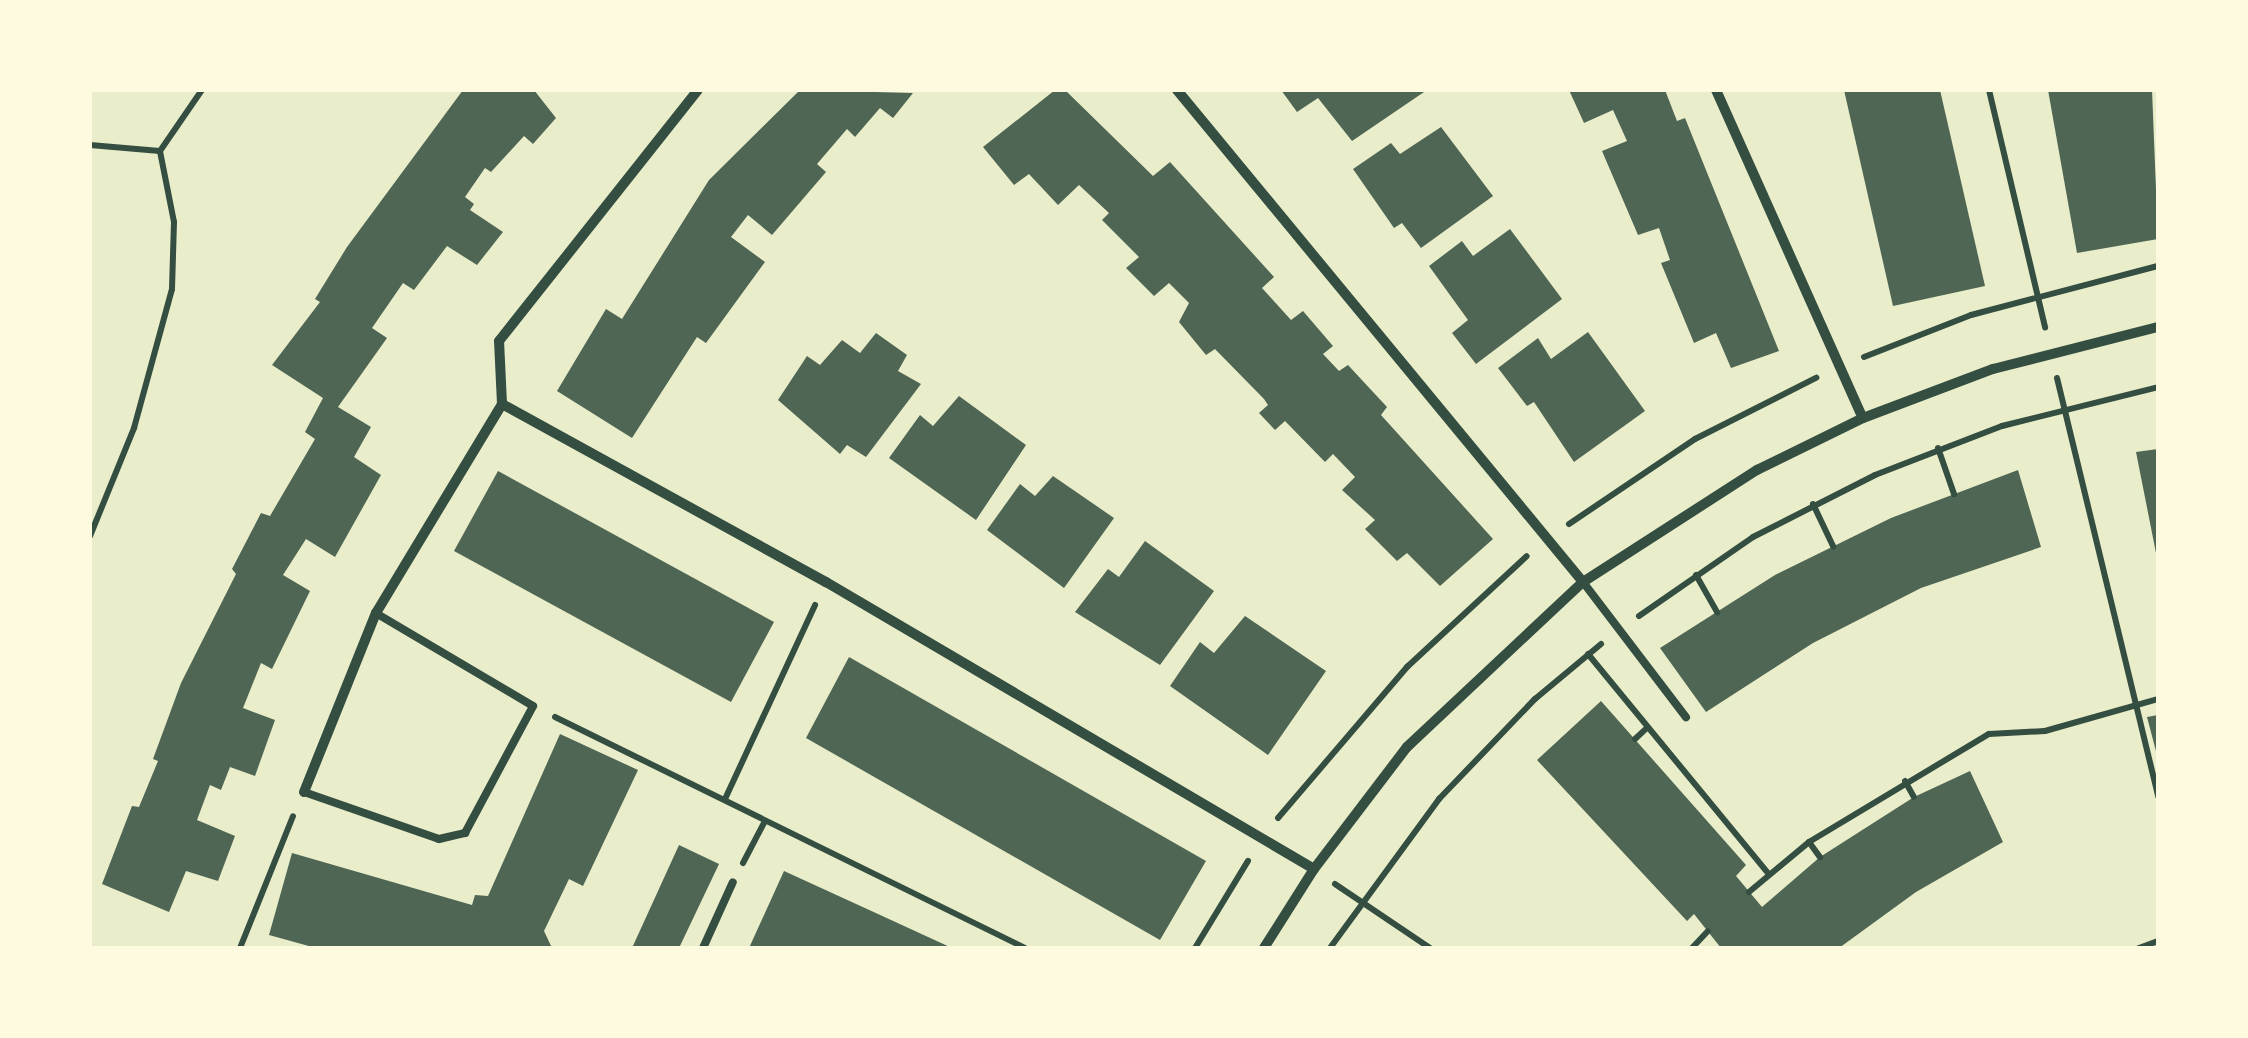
<!DOCTYPE html>
<style>
body{margin:0}
#map{position:relative;width:2248px;height:1038px;overflow:hidden;background:#e9edc9;font-family:"IBM Plex Sans",sans-serif}
div>[style]{position:absolute}
[style*='--x']{left:calc(var(--x)*1px);top:calc(var(--y)*1px);width:calc(var(--w)*1px);rotate:calc(var(--a)*1deg)}
.building>*{inset:0;background:#4f6655}
.path>*{height:6px;margin:-3px;padding:0 3px;transform-origin:3px;border-radius:3px;background:#344e41}
.service>*{height:8px;margin:-4px;padding:0 4px;transform-origin:4px;border-radius:4px;background:#344e41}
.minor>*{height:10px;margin:-5px;padding:0 5px;transform-origin:5px;border-radius:5px;background:#344e41}
span{translate:-50% -50%;white-space:nowrap;text-align:center;line-height:1.15;-webkit-text-stroke:8px #fefae0;paint-order:stroke}
.frame{position:absolute;inset:0;border:92px solid #fefae0;pointer-events:none}
</style>
<div id="map">
<div class="building">
<div style="clip-path:polygon(463px 90px,534px 90px,556px 118px,533px 144px,524px 136px,491px 172px,485px 168px,465px 197px,474px 204px,470px 210px,503px 232px,477px 265px,447px 246px,414px 290px,403px 283px,372px 328px,387px 338px,338px 407px,371px 427px,354px 457px,381px 475px,335px 557px,306px 539px,283px 575px,310px 591px,272px 669px,261px 663px,243px 708px,275px 720px,255px 776px,230px 767px,221px 790px,210px 785px,197px 820px,235px 836px,218px 881px,186px 871px,169px 912px,102px 884px,132px 806px,139px 807px,158px 761px,153px 759px,181px 683px,236px 574px,232px 569px,261px 513px,270px 516px,315px 439px,305px 432px,323px 398px,272px 365px,320px 302px,315px 299px,347px 247px)"></div>
<div style="clip-path:polygon(800px 90px,913px 93px,893px 118px,880px 108px,855px 137px,847px 129px,817px 164px,826px 172px,772px 235px,748px 215px,731px 237px,765px 262px,706px 343px,697px 337px,632px 438px,557px 391px,606px 309px,622px 319px,709px 180px)"></div>
<div style="clip-path:polygon(1055px 90px,1065px 90px,1153px 176px,1170px 162px,1274px 277px,1262px 288px,1291px 320px,1303px 311px,1333px 346px,1323px 354px,1339px 371px,1348px 365px,1387px 407px,1381px 415px,1493px 539px,1440px 586px,1407px 553px,1397px 561px,1365px 529px,1375px 520px,1342px 490px,1355px 477px,1333px 454px,1325px 462px,1285px 421px,1275px 430px,1259px 413px,1268px 405px,1264px 399px,1215px 349px,1206px 355px,1179px 322px,1189px 303px,1169px 283px,1154px 296px,1126px 268px,1139px 257px,1102px 220px,1109px 213px,1079px 185px,1058px 205px,1029px 174px,1014px 185px,983px 147px)"></div>
<div style="clip-path:polygon(1281px 90px,1427px 90px,1352px 141px,1318px 98px,1297px 112px)"></div>
<div style="clip-path:polygon(1569px 90px,1665px 90px,1677px 121px,1685px 118px,1779px 351px,1731px 368px,1716px 333px,1694px 343px,1661px 263px,1670px 260px,1659px 228px,1638px 235px,1602px 151px,1627px 141px,1613px 110px,1584px 123px)"></div>
<div style="clip-path:polygon(1844px 90px,1940px 90px,1985px 286px,1893px 306px)"></div>
<div style="clip-path:polygon(2048px 90px,2152px 90px,2158px 239px,2077px 253px)"></div>
<div style="clip-path:polygon(1441px 127px,1493px 196px,1421px 248px,1402px 223px,1394px 228px,1353px 169px,1391px 143px,1400px 154px)"></div>
<div style="clip-path:polygon(1510px 229px,1562px 299px,1476px 364px,1452px 333px,1468px 320px,1429px 266px,1462px 241px,1473px 256px)"></div>
<div style="clip-path:polygon(1588px 332px,1645px 411px,1574px 462px,1534px 402px,1527px 406px,1498px 368px,1538px 338px,1551px 359px)"></div>
<div style="clip-path:polygon(876px 333px,907px 355px,898px 371px,921px 384px,866px 457px,847px 445px,840px 454px,778px 400px,807px 356px,820px 365px,842px 340px,860px 353px)"></div>
<div style="clip-path:polygon(959px 396px,1026px 445px,976px 520px,889px 458px,920px 415px,933px 426px)"></div>
<div style="clip-path:polygon(2158px 449px,2158px 553px,2156px 553px,2136px 452px)"></div>
<div style="clip-path:polygon(2018px 470px,2041px 547px,1921px 588px,1813px 643px,1706px 712px,1660px 648px,1775px 575px,1891px 518px)"></div>
<div style="clip-path:polygon(498px 471px,774px 622px,731px 702px,454px 551px)"></div>
<div style="clip-path:polygon(1053px 476px,1114px 518px,1064px 588px,987px 530px,1020px 484px,1035px 496px)"></div>
<div style="clip-path:polygon(1145px 541px,1214px 591px,1160px 665px,1075px 612px,1108px 569px,1119px 577px)"></div>
<div style="clip-path:polygon(1245px 616px,1326px 671px,1268px 755px,1170px 686px,1200px 642px,1214px 653px)"></div>
<div style="clip-path:polygon(849px 657px,1206px 861px,1160px 940px,806px 738px)"></div>
<div style="clip-path:polygon(1601px 701px,1746px 865px,1736px 876px,1762px 907px,1820px 857px,1914px 797px,1970px 771px,2003px 842px,1916px 892px,1839px 948px,1721px 948px,1694px 914px,1687px 921px,1537px 760px)"></div>
<div style="clip-path:polygon(2158px 715px,2158px 755px,2157px 755px,2147px 717px)"></div>
<div style="clip-path:polygon(560px 734px,638px 770px,583px 886px,569px 879px,544px 931px,552px 948px,316px 948px,269px 935px,292px 853px,472px 905px,475px 895px,488px 896px)"></div>
<div style="clip-path:polygon(679px 845px,719px 864px,679px 948px,632px 948px)"></div>
<div style="clip-path:polygon(784px 871px,878px 914px,952px 948px,749px 948px)"></div>
</div>
<div class="path">
<div style="--x:1989;--y:90;--w:244;--a:76.7"></div>
<div style="--x:90;--y:145;--w:70;--a:4.9"></div>
<div style="--x:1864;--y:357;--w:115;--a:-21.4"></div>
<div style="--x:1971;--y:315;--w:193;--a:-14.7"></div>
<div style="--x:2057;--y:378;--w:431;--a:76.4"></div>
<div style="--x:1938;--y:448;--w:49;--a:70.8"></div>
<div style="--x:1813;--y:504;--w:47;--a:64.5"></div>
<div style="--x:1569;--y:524;--w:152;--a:-34"></div>
<div style="--x:1695;--y:439;--w:136;--a:-26.8"></div>
<div style="--x:90;--y:536;--w:117;--a:-67.8"></div>
<div style="--x:134;--y:428;--w:144;--a:-74.7"></div>
<div style="--x:172;--y:289;--w:67;--a:-88.3"></div>
<div style="--x:174;--y:222;--w:72;--a:-101.2"></div>
<div style="--x:160;--y:151;--w:74;--a:-55.5"></div>
<div style="--x:1696;--y:575;--w:43;--a:60.4"></div>
<div style="--x:1639;--y:616;--w:139;--a:-34.7"></div>
<div style="--x:1753;--y:537;--w:137;--a:-26.9"></div>
<div style="--x:1875;--y:475;--w:136;--a:-21.1"></div>
<div style="--x:2002;--y:426;--w:161;--a:-14"></div>
<div style="--x:1588;--y:654;--w:283;--a:50.6"></div>
<div style="--x:555;--y:717;--w:524;--a:26.17"></div>
<div style="--x:1635;--y:739;--w:16;--a:-43"></div>
<div style="--x:1905;--y:781;--w:18;--a:61"></div>
<div style="--x:725;--y:799;--w:214;--a:-65.1"></div>
<div style="--x:1278;--y:818;--w:199;--a:-49.5"></div>
<div style="--x:1407;--y:667;--w:163;--a:-42.8"></div>
<div style="--x:1809;--y:842;--w:19;--a:54"></div>
<div style="--x:743;--y:863;--w:47;--a:-62.4"></div>
<div style="--x:1335;--y:884;--w:115;--a:34"></div>
<div style="--x:1749;--y:892;--w:78;--a:-39.8"></div>
<div style="--x:1809;--y:842;--w:210;--a:-31"></div>
<div style="--x:1989;--y:734;--w:56;--a:-3.1"></div>
<div style="--x:2045;--y:731;--w:117;--a:-15.8"></div>
<div style="--x:240;--y:948;--w:142;--a:-68.1"></div>
<div style="--x:1195;--y:948;--w:102;--a:-58.7"></div>
<div style="--x:1330;--y:948;--w:185;--a:-53.8"></div>
<div style="--x:1439;--y:799;--w:139;--a:-46.2"></div>
<div style="--x:1535;--y:699;--w:86;--a:-39.8"></div>
<div style="--x:1692;--y:948;--w:23;--a:-47"></div>
<div style="--x:2139;--y:948;--w:20;--a:-20"></div>
</div>
<div class="service">
<div style="--x:1583;--y:582;--w:170;--a:52.7"></div>
<div style="--x:304;--y:792;--w:143;--a:19.2"></div>
<div style="--x:439;--y:839;--w:27;--a:-13"></div>
<div style="--x:465;--y:833;--w:144;--a:-61.8"></div>
<div style="--x:533;--y:706;--w:182;--a:-149.4"></div>
<div style="--x:703;--y:948;--w:72;--a:-65.6"></div>
</div>
<div class="minor">
<div style="--x:1177;--y:90;--w:638;--a:50.47"></div>
<div style="--x:1716;--y:90;--w:359;--a:65.9"></div>
<div style="--x:502;--y:404;--w:370;--a:28.8"></div>
<div style="--x:826;--y:582;--w:566;--a:30.46"></div>
<div style="--x:304;--y:792;--w:193;--a:-68.1"></div>
<div style="--x:376;--y:613;--w:244;--a:-58.9"></div>
<div style="--x:502;--y:404;--w:63;--a:-92.7"></div>
<div style="--x:499;--y:341;--w:320;--a:-51.6"></div>
<div style="--x:1264;--y:948;--w:93;--a:-57.7"></div>
<div style="--x:1314;--y:869;--w:153;--a:-52.7"></div>
<div style="--x:1407;--y:747;--w:241;--a:-43.2"></div>
<div style="--x:1583;--y:582;--w:207;--a:-32.8"></div>
<div style="--x:1757;--y:470;--w:118;--a:-26.1"></div>
<div style="--x:1863;--y:418;--w:139;--a:-20.7"></div>
<div style="--x:1993;--y:369;--w:170;--a:-14.3"></div>
</div>
<div class="frame"></div>
</div>
